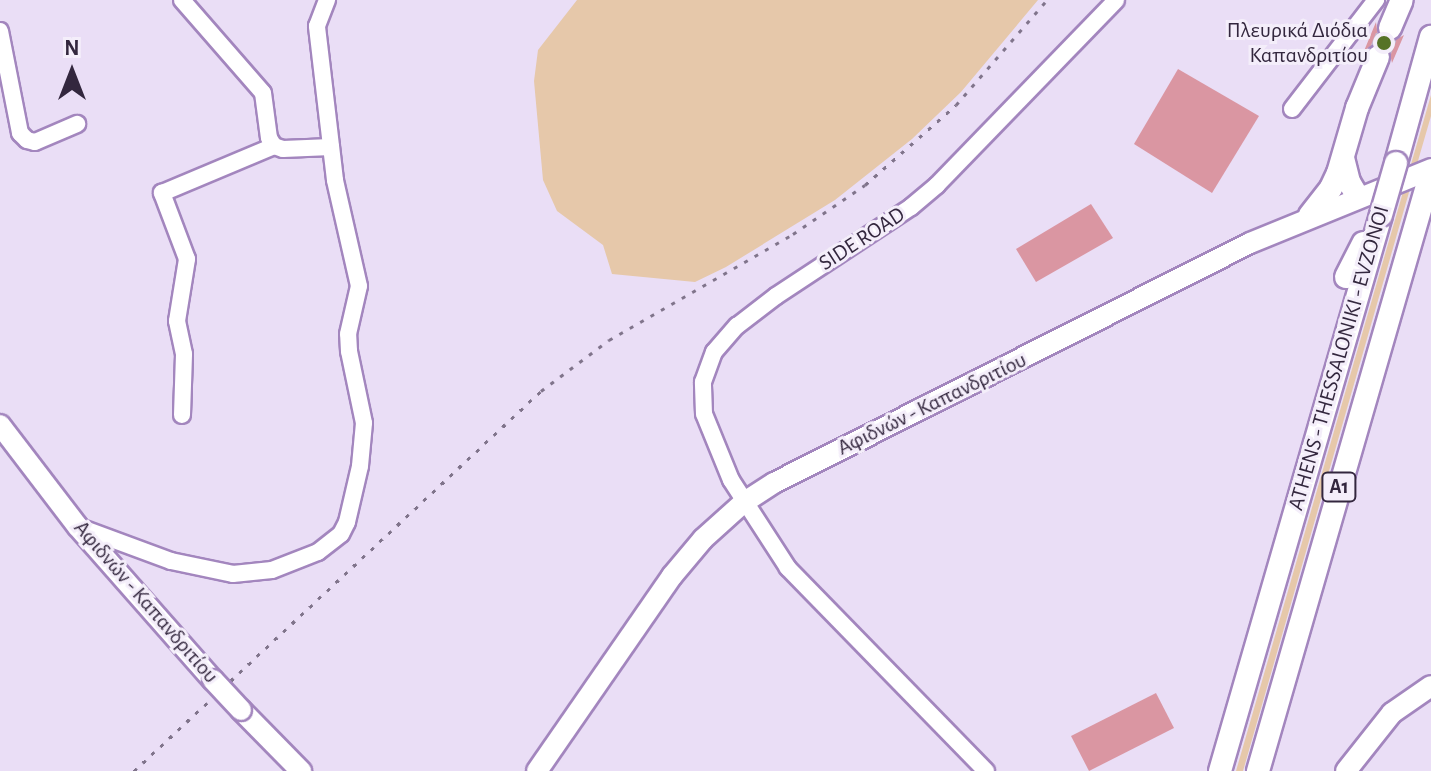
<!DOCTYPE html>
<meta charset="utf-8">
<style>
body{margin:0}
#map{position:relative;width:1431px;height:771px;overflow:hidden;background:#eadef6;font-family:"Alegreya Sans",sans-serif}
div>[style]{position:absolute}
[style*='--x']{left:calc(var(--x)*1px);top:calc(var(--y)*1px);width:calc(var(--w)*1px);rotate:calc(var(--a)*1deg)}
.green>*{inset:0;background:#e6c8aa}
.building>*{inset:0;background:#da96a2}
.highway-tunnel>*{height:22px;margin-top:-11px;transform-origin:0;background:repeating-linear-gradient(90deg,#c5b9d1 0 22px,transparent 0 33px)}
.roads{filter:drop-shadow(2px 0 #a386be) drop-shadow(-2px 0 #a386be) drop-shadow(0 2px #a386be) drop-shadow(0 -2px #a386be)}
.minor>*{height:16px;margin:-8px;padding:0 8px;transform-origin:8px;border-radius:8px;background:#fff}
.major>*{height:20px;margin:-10px;padding:0 10px;transform-origin:10px;border-radius:10px;background:#fff}
.highway>*{height:22px;margin:-11px;padding:0 11px;transform-origin:11px;border-radius:11px;background:#fff}
.rail>*{height:3px;margin-top:-1.5px;transform-origin:0;background:repeating-linear-gradient(90deg,#80748b 0 4px,transparent 0 12px)}
.bridges{filter:drop-shadow(2px 0 #a386be) drop-shadow(-2px 0 #a386be) drop-shadow(0 2px #a386be) drop-shadow(0 -2px #a386be)}
.major-bridge>*{height:20px;margin:-10px;padding:0 10px;transform-origin:10px;border-radius:10px;background:#fff}
.highway-bridge>*{height:22px;margin:-11px;padding:0 11px;transform-origin:11px;border-radius:11px;background:#fff}
.dots>*{width:22px;height:22px;translate:-50% -50%;box-sizing:border-box;border:4px solid #f4eefa;border-radius:50%}
span{translate:-50% -50%;white-space:nowrap;text-align:center;line-height:1.15;-webkit-text-stroke:6px #f4eefa;paint-order:stroke}
.shield-label span{padding:2px 6px;background:#f4eefa;border:2px solid;border-radius:6px;-webkit-text-stroke-width:0}
.shield-label{font-size:20px;color:#33273e;font-weight:700}
.poi-label{font-size:22px;color:#33273e}
.right{translate:-100% -50%;text-align:right}
.street-label{font-size:22px;color:#33273e}
.north{position:absolute;left:32px;top:32px;width:80px;height:80px;-webkit-text-stroke:6px #f4eefa;paint-order:stroke;rotate:0deg;font-size:22px;font-weight:700;line-height:32px;text-align:center;color:#33273e}
.north::after{content:'';display:block;margin:auto;width:28px;height:36px;background:#33273e;clip-path:polygon(50% 0,100% 100%,50% 72%,0 100%)}
</style>
<div id="map">
<div class="green">
<div style="clip-path:polygon(577px 0,1038px 0,961px 92px,912px 139px,835px 200px,726px 267px,695px 282px,612px 274px,603px 245px,557px 211px,543px 180px,534px 81px,538px 50px)"></div>
<div style="clip-path:polygon(1431px 95px,1431px 116px,1422px 147px,1243px 771px,1236px 771px)"></div>
</div>
<div class="building">
<div style="clip-path:polygon(1376px 22px,1378px 36px,1385px 41px,1392px 42px,1404px 35px,1392px 63px,1389px 49px,1384px 44px,1375px 43px,1364px 51px)"></div>
<div style="clip-path:polygon(1178px 69px,1259px 116px,1212px 193px,1134px 144px)"></div>
<div style="clip-path:polygon(1091px 204px,1113px 238px,1036px 282px,1016px 249px)"></div>
<div style="clip-path:polygon(1156px 693px,1174px 728px,1089px 771px,1071px 736px)"></div>
</div>
<div class="highway-tunnel">
<div style="--x:1378;--y:57;--w:31;--a:-68"></div>
</div>
<div class="roads">
<div class="minor">
<div style="--x:182;--y:0;--w:123;--a:48.9"></div>
<div style="--x:263;--y:93;--w:45;--a:82.4"></div>
<div style="--x:269;--y:138;--w:9;--a:58"></div>
<div style="--x:274;--y:146;--w:9;--a:18"></div>
<div style="--x:283;--y:149;--w:48;--a:-2.4"></div>
<div style="--x:0;--y:31;--w:104;--a:78.9"></div>
<div style="--x:20;--y:133;--w:10;--a:45"></div>
<div style="--x:27;--y:140;--w:8;--a:14"></div>
<div style="--x:35;--y:142;--w:46;--a:-23.2"></div>
<div style="--x:1292;--y:109;--w:138;--a:-52.4"></div>
<div style="--x:182;--y:415;--w:61;--a:-88.1"></div>
<div style="--x:184;--y:354;--w:34;--a:-102"></div>
<div style="--x:177;--y:321;--w:63;--a:-80.8"></div>
<div style="--x:187;--y:259;--w:71;--a:-110.7"></div>
<div style="--x:162;--y:193;--w:121;--a:-22.8"></div>
<div style="--x:79;--y:527;--w:98;--a:20.3"></div>
<div style="--x:171;--y:561;--w:63;--a:11.8"></div>
<div style="--x:233;--y:574;--w:39;--a:-6"></div>
<div style="--x:272;--y:570;--w:49;--a:-21.4"></div>
<div style="--x:318;--y:552;--w:29;--a:-38"></div>
<div style="--x:341;--y:534;--w:13;--a:-63"></div>
<div style="--x:347;--y:522;--w:57;--a:-76.9"></div>
<div style="--x:360;--y:466;--w:43;--a:-84.7"></div>
<div style="--x:364;--y:423;--w:74;--a:-101.8"></div>
<div style="--x:349;--y:351;--w:17;--a:-93"></div>
<div style="--x:348;--y:334;--w:49;--a:-77.1"></div>
<div style="--x:359;--y:286;--w:109;--a:-102.8"></div>
<div style="--x:335;--y:180;--w:155;--a:-96.7"></div>
<div style="--x:317;--y:26;--w:28;--a:-69"></div>
<div style="--x:986;--y:771;--w:284;--a:-134.3"></div>
<div style="--x:788;--y:568;--w:105;--a:-122.9"></div>
<div style="--x:731;--y:480;--w:71;--a:-112.2"></div>
<div style="--x:704;--y:414;--w:32;--a:-92"></div>
<div style="--x:703;--y:382;--w:32;--a:-70"></div>
<div style="--x:714;--y:352;--w:35;--a:-49"></div>
<div style="--x:737;--y:326;--w:49;--a:-37.6"></div>
<div style="--x:776;--y:296;--w:162;--a:-33.4"></div>
<div style="--x:911;--y:207;--w:34;--a:-40"></div>
<div style="--x:937;--y:185;--w:257;--a:-45.9"></div>
</div>
<div class="major">
<div style="--x:0;--y:425;--w:128;--a:52.6"></div>
<div style="--x:78;--y:527;--w:204;--a:48.6"></div>
<div style="--x:241;--y:710;--w:86;--a:45.5"></div>
<div style="--x:537;--y:771;--w:237;--a:-55.3"></div>
<div style="--x:672;--y:576;--w:48;--a:-50"></div>
<div style="--x:703;--y:539;--w:54;--a:-42"></div>
<div style="--x:743;--y:503;--w:37;--a:-33"></div>
<div style="--x:774;--y:483;--w:533;--a:-26.76"></div>
<div style="--x:1250;--y:243;--w:196;--a:-22.2"></div>
<div style="--x:1346;--y:771;--w:74;--a:-51.6"></div>
<div style="--x:1392;--y:713;--w:47;--a:-34.7"></div>
</div>
<div class="highway">
<div style="--x:1390;--y:28;--w:30;--a:-67"></div>
<div style="--x:1343;--y:158;--w:25;--a:76"></div>
<div style="--x:1349;--y:182;--w:17;--a:59"></div>
<div style="--x:1396;--y:163;--w:131;--a:-74.5"></div>
<div style="--x:1310;--y:215;--w:34;--a:-52"></div>
<div style="--x:1331;--y:188;--w:17;--a:-65"></div>
<div style="--x:1338;--y:173;--w:68;--a:-73.7"></div>
<div style="--x:1357;--y:108;--w:55;--a:-67.6"></div>
<div style="--x:1346;--y:277;--w:38;--a:-63"></div>
<div style="--x:1220;--y:771;--w:579;--a:-73.85"></div>
<div style="--x:1258;--y:771;--w:623;--a:-73.89"></div>
</div>
</div>
<div class="rail">
<div style="--x:134;--y:771;--w:557;--a:-43.04"></div>
<div style="--x:541;--y:391;--w:85;--a:-36.9"></div>
<div style="--x:609;--y:340;--w:212;--a:-29.9"></div>
<div style="--x:793;--y:234;--w:87;--a:-34.2"></div>
<div style="--x:865;--y:185;--w:121;--a:-41.3"></div>
<div style="--x:956;--y:105;--w:139;--a:-49.1"></div>
</div>
<div class="bridges">
<div class="major-bridge">
<div style="--x:213;--y:680;--w:41;--a:47"></div>
</div>
<div class="highway-bridge">
<div style="--x:1381;--y:215;--w:54;--a:-73.9"></div>
</div>
</div>
<div class="dots">
<div style="left:1384px;top:43px;background:#567327"></div>
</div>
<div class="shield-label">
<span style="left:1339px;top:487px">Α1</span>
</div>
<div class="poi-label">
<span class="right" style="left:1368px;top:43px">Πλευρικά Διόδια<br>Καπανδριτίου</span>
</div>
<div class="street-label">
<span style="left:862px;top:239px;rotate:-33deg">SIDE ROAD</span>
<span style="left:1339px;top:358px;rotate:-74deg">ATHENS - THESSALONIKI - EVZONOI</span>
<span style="left:932px;top:404px;rotate:-26deg">Αφιδνών - Καπανδριτίου</span>
<span style="left:146px;top:602px;rotate:49deg">Αφιδνών - Καπανδριτίου</span>
</div>
<div class="north">N</div>
</div>
